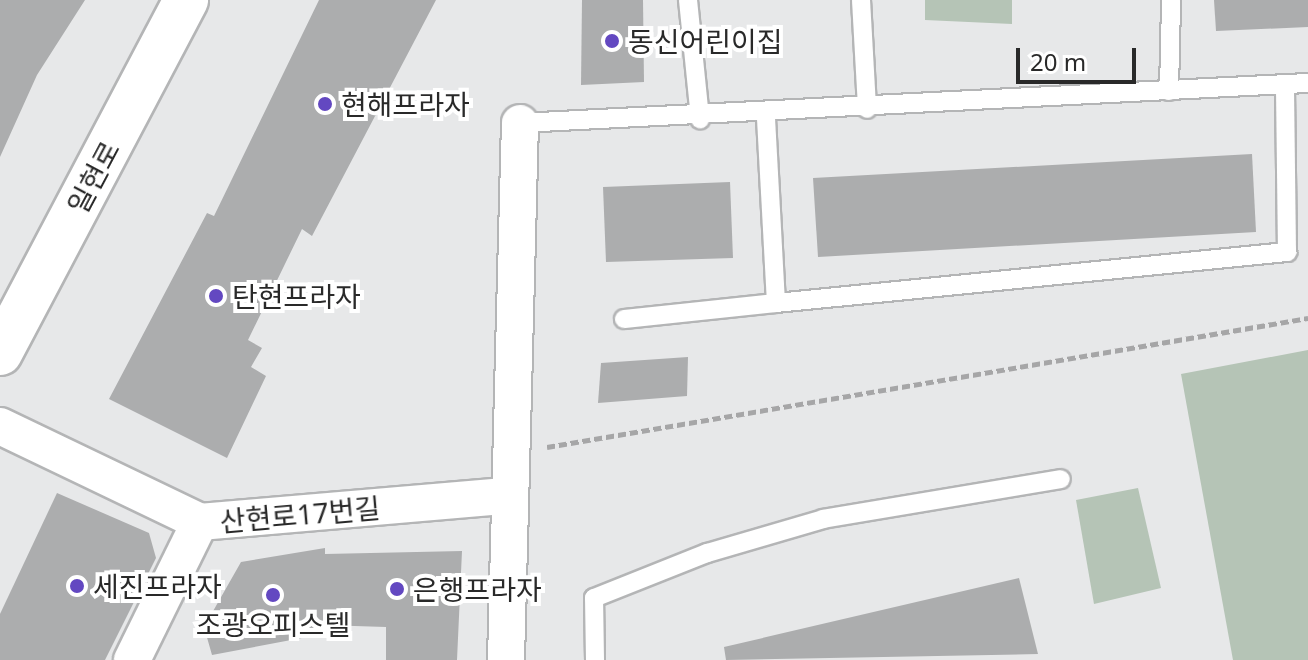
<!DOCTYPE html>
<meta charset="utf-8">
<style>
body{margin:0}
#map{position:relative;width:1308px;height:660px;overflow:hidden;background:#e7e8e9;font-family:"Noto Sans","Noto Sans KR",sans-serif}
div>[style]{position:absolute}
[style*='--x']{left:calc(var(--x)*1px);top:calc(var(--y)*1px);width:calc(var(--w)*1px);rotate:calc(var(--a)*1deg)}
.green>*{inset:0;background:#b5c4b6}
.building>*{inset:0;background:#acadae}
.path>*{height:5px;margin-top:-2.5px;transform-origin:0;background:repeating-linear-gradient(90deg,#a6a6a7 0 8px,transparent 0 12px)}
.roads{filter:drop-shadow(2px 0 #b4b5b6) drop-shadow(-2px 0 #b4b5b6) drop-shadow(0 2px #b4b5b6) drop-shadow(0 -2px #b4b5b6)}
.lane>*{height:18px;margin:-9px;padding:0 9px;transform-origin:9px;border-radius:9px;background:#fff}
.street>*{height:36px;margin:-18px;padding:0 18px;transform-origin:18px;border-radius:18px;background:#fff}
.secondary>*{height:44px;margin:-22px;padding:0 22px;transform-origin:22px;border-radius:22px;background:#fff}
.dots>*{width:22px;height:22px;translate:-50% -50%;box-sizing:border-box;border:4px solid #fff;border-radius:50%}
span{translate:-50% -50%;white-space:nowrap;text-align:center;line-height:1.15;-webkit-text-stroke:8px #fff;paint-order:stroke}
.poi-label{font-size:28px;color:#292929}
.left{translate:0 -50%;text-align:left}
.street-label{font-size:28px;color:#292929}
.scale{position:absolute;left:1016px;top:48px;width:120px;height:36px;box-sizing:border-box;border:4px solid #292929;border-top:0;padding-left:10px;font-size:24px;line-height:28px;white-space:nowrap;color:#292929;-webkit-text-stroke:6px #fff;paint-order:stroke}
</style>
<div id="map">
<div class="green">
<div style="clip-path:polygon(925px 0,1012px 0,1012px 24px,925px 20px)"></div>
<div style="clip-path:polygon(1308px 350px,1308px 660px,1233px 660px,1181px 374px)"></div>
<div style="clip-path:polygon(1138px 488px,1161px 588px,1094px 604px,1076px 500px)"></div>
</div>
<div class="building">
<div style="clip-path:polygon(0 0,85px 0,37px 75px,0 157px)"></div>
<div style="clip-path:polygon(319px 0,436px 0,312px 236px,302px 229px,248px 340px,262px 348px,251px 367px,266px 376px,227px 458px,109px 399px,207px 213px,214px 216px)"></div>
<div style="clip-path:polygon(582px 0,643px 0,644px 82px,581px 85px)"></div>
<div style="clip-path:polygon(1214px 0,1308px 0,1308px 27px,1216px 31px)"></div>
<div style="clip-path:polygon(1252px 154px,1256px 232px,818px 257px,813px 178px)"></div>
<div style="clip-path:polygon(730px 182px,733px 258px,606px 262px,603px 187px)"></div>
<div style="clip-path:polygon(688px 357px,687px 396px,598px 403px,601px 363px)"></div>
<div style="clip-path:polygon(57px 493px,149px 533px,156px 558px,105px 660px,0 660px,0 614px)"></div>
<div style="clip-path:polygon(325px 548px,325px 554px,462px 551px,457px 660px,386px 660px,386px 627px,323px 625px,323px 634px,212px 655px,204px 627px,241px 562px)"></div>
<div style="clip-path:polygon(1019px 578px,1038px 654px,726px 660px,724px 647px)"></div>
</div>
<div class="path">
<div style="--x:547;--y:447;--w:772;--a:-9.62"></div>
</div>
<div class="roads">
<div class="lane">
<div style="--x:688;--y:0;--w:120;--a:84.2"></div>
<div style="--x:861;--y:0;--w:109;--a:86.8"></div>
<div style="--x:1169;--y:91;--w:91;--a:-88.7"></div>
<div style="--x:520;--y:123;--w:789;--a:-2.91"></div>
<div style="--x:776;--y:303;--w:514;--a:-5.7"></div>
<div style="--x:1287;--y:252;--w:167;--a:-90.7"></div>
<div style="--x:624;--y:319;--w:153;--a:-6"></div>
<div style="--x:776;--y:303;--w:187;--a:-93.1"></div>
<div style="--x:595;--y:660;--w:62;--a:-90.9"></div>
<div style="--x:594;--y:598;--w:122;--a:-21.7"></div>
<div style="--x:707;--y:553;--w:121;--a:-16.3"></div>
<div style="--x:823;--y:519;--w:241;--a:-9.5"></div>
</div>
<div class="street">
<div style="--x:0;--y:426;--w:222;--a:25.6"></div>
<div style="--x:200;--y:522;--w:306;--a:-4.9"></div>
<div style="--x:132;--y:660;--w:154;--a:-63.8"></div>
<div style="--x:506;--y:660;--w:537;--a:-88.51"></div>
</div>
<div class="secondary">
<div style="--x:0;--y:353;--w:399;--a:-62.2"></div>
</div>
</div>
<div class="dots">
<div style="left:612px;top:41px;background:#6348c1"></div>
<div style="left:325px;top:104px;background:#6348c1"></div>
<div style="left:216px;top:296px;background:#6348c1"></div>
<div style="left:77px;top:586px;background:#6348c1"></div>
<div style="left:397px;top:589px;background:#6348c1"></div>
<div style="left:273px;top:595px;background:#6348c1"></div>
</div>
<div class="poi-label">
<span class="left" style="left:628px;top:41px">동신어린이집</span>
<span class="left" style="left:341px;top:104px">현해프라자</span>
<span class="left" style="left:232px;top:296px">탄현프라자</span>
<span class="left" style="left:93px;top:586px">세진프라자</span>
<span class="left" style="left:413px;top:589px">은행프라자</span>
<span style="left:273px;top:624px">조광오피스텔</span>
</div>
<div class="street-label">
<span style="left:93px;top:177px;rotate:-62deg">일현로</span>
<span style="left:300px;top:514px;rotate:-5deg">산현로17번길</span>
</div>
<div class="scale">20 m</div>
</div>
